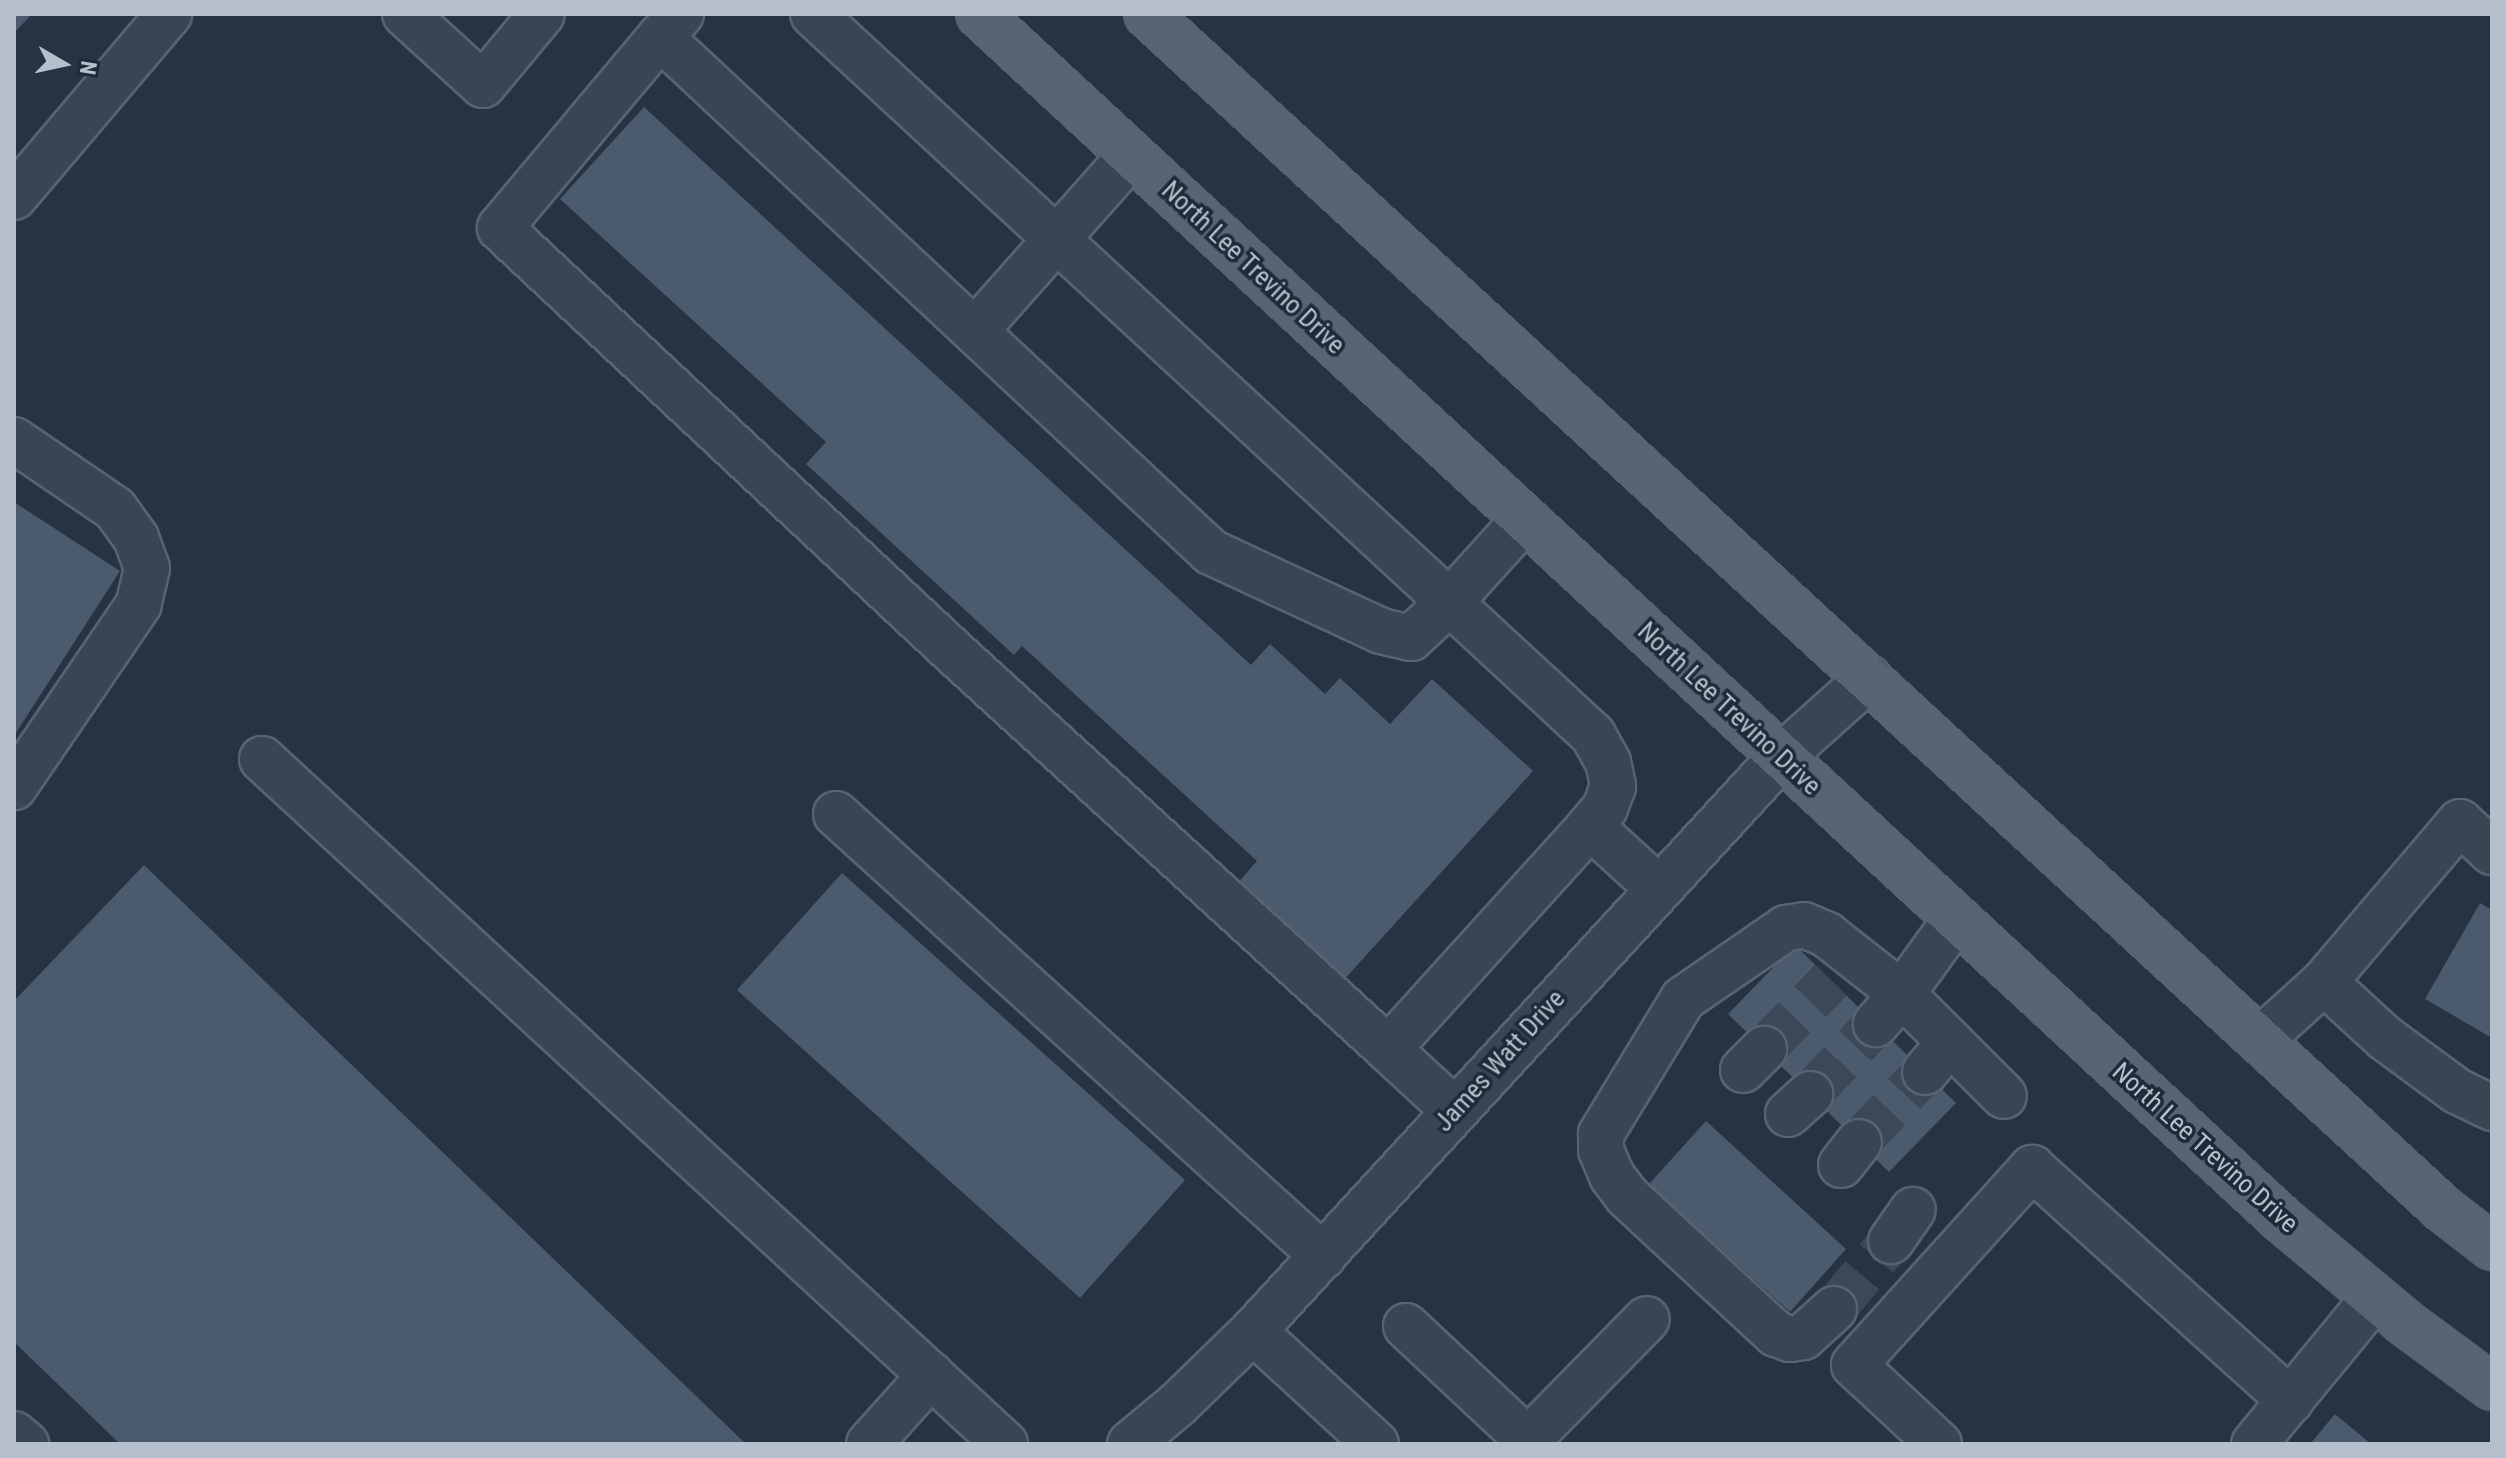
<!DOCTYPE html>
<style>
body{margin:0}
#map{position:relative;width:2506px;height:1458px;overflow:hidden;background:#253343;font-family:"Roboto Condensed",sans-serif}
div>[style]{position:absolute}
[style*='--x']{left:calc(var(--x)*1px);top:calc(var(--y)*1px);width:calc(var(--w)*1px);rotate:calc(var(--a)*1deg)}
.building>*{inset:0;background:#4b5a6d}
.minor-tunnel>*{height:44px;margin-top:-22px;transform-origin:0;background:repeating-linear-gradient(90deg,#3b4858 0 44px,transparent 0 66px)}
.roads{filter:drop-shadow(2px 0 #576370) drop-shadow(-2px 0 #576370) drop-shadow(0 2px #576370) drop-shadow(0 -2px #576370)}
.minor>*{height:44px;margin:-22px;padding:0 22px;transform-origin:22px;border-radius:22px;background:#394553}
.major>*{height:44px;margin:-22px;padding:0 22px;transform-origin:22px;border-radius:22px;background:#576473}
span{translate:-50% -50%;white-space:nowrap;text-align:center;line-height:1.15;-webkit-text-stroke:7px #1e2a38;paint-order:stroke}
.street-label{font-size:26px;color:#b6c0cd}
.frame{position:absolute;inset:0;border:16px solid #b6c0cd;pointer-events:none}
.north{position:absolute;left:24px;top:24px;width:80px;height:80px;-webkit-text-stroke:6px #1e2a38;paint-order:stroke;rotate:99deg;font-size:22px;font-weight:700;line-height:32px;text-align:center;color:#b6c0cd}
.north::after{content:'';display:block;margin:auto;width:28px;height:36px;background:#b6c0cd;clip-path:polygon(50% 0,100% 100%,50% 72%,0 100%)}
</style>
<div id="map">
<div class="building">
<div style="clip-path:polygon(14px 14px,32px 14px,14px 33px)"></div>
<div style="clip-path:polygon(644px 107px,1251px 665px,1270px 644px,1325px 694px,1340px 678px,1390px 724px,1432px 679px,1533px 771px,1342px 982px,1236px 885px,1257px 861px,1022px 646px,1014px 655px,806px 464px,826px 442px,560px 199px)"></div>
<div style="clip-path:polygon(14px 502px,120px 571px,14px 736px)"></div>
<div style="clip-path:polygon(144px 865px,746px 1444px,120px 1444px,14px 1342px,14px 1001px)"></div>
<div style="clip-path:polygon(842px 873px,1185px 1180px,1080px 1298px,737px 990px)"></div>
<div style="clip-path:polygon(2480px 903px,2492px 910px,2492px 1038px,2425px 999px)"></div>
<div style="clip-path:polygon(1795px 945px,1956px 1103px,1889px 1172px,1728px 1014px)"></div>
<div style="clip-path:polygon(1706px 1121px,1846px 1249px,1790px 1312px,1649px 1184px)"></div>
<div style="clip-path:polygon(2335px 1414px,2371px 1444px,2310px 1444px)"></div>
</div>
<div class="minor-tunnel">
<div style="--x:1764;--y:1049;--w:96;--a:-45.8"></div>
<div style="--x:1810;--y:1094;--w:96;--a:-46.7"></div>
<div style="--x:1859;--y:1142;--w:96;--a:-46.7"></div>
<div style="--x:1834;--y:1309;--w:89;--a:-50"></div>
</div>
<div class="roads">
<div class="minor">
<div style="--x:405;--y:14;--w:105;--a:42.3"></div>
<div style="--x:483;--y:85;--w:92;--a:-50.3"></div>
<div style="--x:681;--y:14;--w:31;--a:132"></div>
<div style="--x:660;--y:37;--w:754;--a:43.07"></div>
<div style="--x:1211;--y:552;--w:187;--a:24.9"></div>
<div style="--x:1381;--y:631;--w:31;--a:13"></div>
<div style="--x:1411;--y:638;--w:50;--a:-42.6"></div>
<div style="--x:1448;--y:604;--w:113;--a:-47.9"></div>
<div style="--x:813;--y:14;--w:1062;--a:42.75"></div>
<div style="--x:1593;--y:735;--w:31;--a:61"></div>
<div style="--x:1608;--y:762;--w:25;--a:78"></div>
<div style="--x:1613;--y:786;--w:23;--a:110"></div>
<div style="--x:1605;--y:808;--w:23;--a:130"></div>
<div style="--x:660;--y:37;--w:249;--a:130"></div>
<div style="--x:500;--y:228;--w:613;--a:43.08"></div>
<div style="--x:948;--y:647;--w:596;--a:42.42"></div>
<div style="--x:14;--y:197;--w:240;--a:-49.7"></div>
<div style="--x:975;--y:331;--w:235;--a:-48.4"></div>
<div style="--x:14;--y:440;--w:122;--a:34.3"></div>
<div style="--x:115;--y:509;--w:36;--a:54"></div>
<div style="--x:136;--y:538;--w:32;--a:70"></div>
<div style="--x:147;--y:568;--w:37;--a:103"></div>
<div style="--x:139;--y:604;--w:222;--a:124.3"></div>
<div style="--x:262;--y:759;--w:1011;--a:42.67"></div>
<div style="--x:836;--y:814;--w:658;--a:42.23"></div>
<div style="--x:1956;--y:919;--w:92;--a:125.8"></div>
<div style="--x:1902;--y:994;--w:144;--a:45"></div>
<div style="--x:2324;--y:982;--w:210;--a:-49.6"></div>
<div style="--x:2460;--y:822;--w:44;--a:43.2"></div>
<div style="--x:2260;--y:1040;--w:86;--a:-42.2"></div>
<div style="--x:2324;--y:982;--w:83;--a:42.6"></div>
<div style="--x:2385;--y:1038;--w:89;--a:36.4"></div>
<div style="--x:2457;--y:1091;--w:39;--a:26"></div>
<div style="--x:1743;--y:1070;--w:30;--a:-45"></div>
<div style="--x:1925;--y:1072;--w:39;--a:-50"></div>
<div style="--x:1454;--y:1110;--w:90;--a:-137.3"></div>
<div style="--x:1388;--y:1049;--w:301;--a:-47.8"></div>
<div style="--x:1590;--y:826;--w:93;--a:42.4"></div>
<div style="--x:1788;--y:1114;--w:30;--a:-42"></div>
<div style="--x:1841;--y:1165;--w:29;--a:-52"></div>
<div style="--x:1891;--y:1241;--w:38;--a:-55"></div>
<div style="--x:1834;--y:1309;--w:42;--a:137.9"></div>
<div style="--x:1803;--y:1337;--w:13;--a:171"></div>
<div style="--x:1790;--y:1339;--w:15;--a:-160"></div>
<div style="--x:1776;--y:1334;--w:203;--a:-137.2"></div>
<div style="--x:1627;--y:1196;--w:25;--a:-127"></div>
<div style="--x:1612;--y:1176;--w:28;--a:-113"></div>
<div style="--x:1601;--y:1150;--w:16;--a:-90"></div>
<div style="--x:1601;--y:1134;--w:158;--a:-58.7"></div>
<div style="--x:1683;--y:999;--w:125;--a:-34.6"></div>
<div style="--x:1786;--y:928;--w:18;--a:-9"></div>
<div style="--x:1804;--y:925;--w:25;--a:23"></div>
<div style="--x:1827;--y:935;--w:95;--a:38.2"></div>
<div style="--x:1902;--y:994;--w:40;--a:131"></div>
<div style="--x:1406;--y:1326;--w:173;--a:43.1"></div>
<div style="--x:1253;--y:1331;--w:167;--a:42.6"></div>
<div style="--x:14;--y:1434;--w:16;--a:40"></div>
<div style="--x:869;--y:1444;--w:93;--a:-48.1"></div>
<div style="--x:1130;--y:1444;--w:61;--a:-39.7"></div>
<div style="--x:1177;--y:1405;--w:106;--a:-44.2"></div>
<div style="--x:1253;--y:1331;--w:780;--a:-47.39"></div>
<div style="--x:1781;--y:757;--w:118;--a:-41.9"></div>
<div style="--x:1524;--y:1444;--w:175;--a:-45.5"></div>
<div style="--x:1939;--y:1444;--w:116;--a:-137.1"></div>
<div style="--x:1854;--y:1365;--w:266;--a:-47.9"></div>
<div style="--x:2032;--y:1168;--w:348;--a:42"></div>
<div style="--x:2254;--y:1444;--w:189;--a:-50.6"></div>
</div>
<div class="major">
<div style="--x:979;--y:14;--w:1774;--a:42.78"></div>
<div style="--x:2281;--y:1219;--w:160;--a:39.9"></div>
<div style="--x:2404;--y:1322;--w:109;--a:36.5"></div>
<div style="--x:1147;--y:14;--w:1763;--a:42.68"></div>
<div style="--x:2443;--y:1209;--w:62;--a:37.8"></div>
</div>
</div>
<div class="street-label">
<span style="left:1253px;top:268px;rotate:43deg">North Lee Trevino Drive</span>
<span style="left:1729px;top:709px;rotate:43deg">North Lee Trevino Drive</span>
<span style="left:1500px;top:1061px;rotate:-48deg">James Watt Drive</span>
<span style="left:2205px;top:1148px;rotate:42deg">North Lee Trevino Drive</span>
</div>
<div class="frame"></div>
<div class="north">N</div>
</div>
